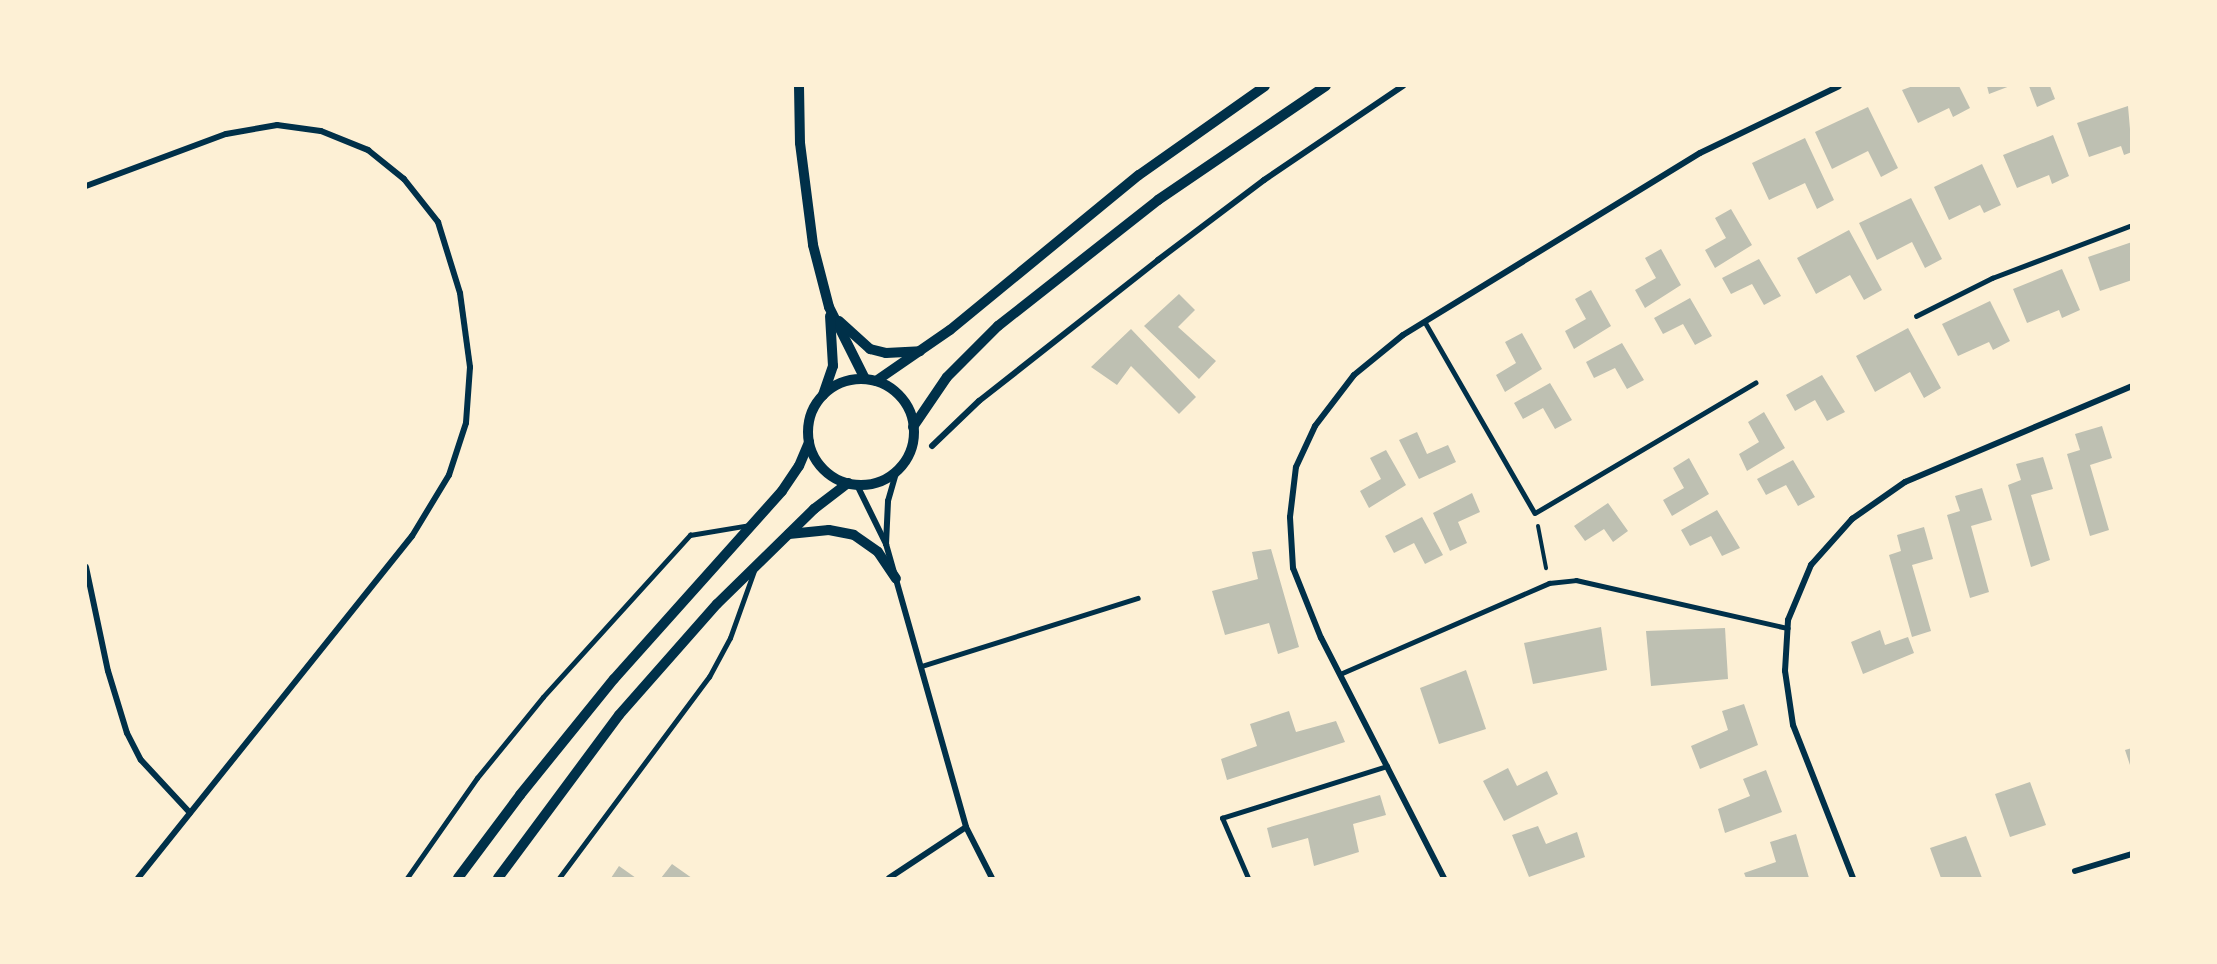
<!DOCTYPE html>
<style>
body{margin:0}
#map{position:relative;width:2217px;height:964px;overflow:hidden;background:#fdf0d5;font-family:"Work Sans",sans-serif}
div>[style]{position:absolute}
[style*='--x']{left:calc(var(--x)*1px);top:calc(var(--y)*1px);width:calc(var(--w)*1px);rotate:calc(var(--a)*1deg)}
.building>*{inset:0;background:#bec0b2}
.path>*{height:4px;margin:-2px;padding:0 2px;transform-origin:2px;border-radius:2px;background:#003049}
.service>*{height:4.5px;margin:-2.25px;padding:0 2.25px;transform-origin:2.25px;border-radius:2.25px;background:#003049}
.minor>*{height:6px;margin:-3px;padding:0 3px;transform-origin:3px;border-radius:3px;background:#003049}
.tertiary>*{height:10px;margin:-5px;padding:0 5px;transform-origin:5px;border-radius:5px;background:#003049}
.tertiary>.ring{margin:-5px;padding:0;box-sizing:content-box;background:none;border:10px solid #003049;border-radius:50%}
span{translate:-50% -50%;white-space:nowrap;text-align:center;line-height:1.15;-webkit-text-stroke:6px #fdf0d5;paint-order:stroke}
.frame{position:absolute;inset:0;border:87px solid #fdf0d5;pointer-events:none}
</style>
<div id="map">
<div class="building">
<div style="clip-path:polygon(1913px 86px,1959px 86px,1970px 108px,1953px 117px,1949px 108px,1918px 123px,1902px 90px)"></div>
<div style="clip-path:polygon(1987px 86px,2010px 86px,1989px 94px)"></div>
<div style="clip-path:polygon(2029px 86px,2050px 86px,2055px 99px,2037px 107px)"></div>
<div style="clip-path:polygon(2128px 106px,2132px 152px,2124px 155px,2121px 146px,2089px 157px,2077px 123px)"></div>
<div style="clip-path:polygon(1868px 107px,1898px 168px,1881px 177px,1868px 151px,1832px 169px,1815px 132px)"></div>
<div style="clip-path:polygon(2053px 135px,2069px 176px,2052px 184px,2049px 175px,2017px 188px,2003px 155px)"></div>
<div style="clip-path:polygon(1805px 138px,1834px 200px,1817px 209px,1805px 183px,1769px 200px,1752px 163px)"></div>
<div style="clip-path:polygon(1982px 164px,2001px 205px,1984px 213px,1980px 205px,1949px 220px,1934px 187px)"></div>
<div style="clip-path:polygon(1911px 198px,1942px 259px,1925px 268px,1912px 242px,1877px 260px,1859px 223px)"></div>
<div style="clip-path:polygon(1731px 209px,1752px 245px,1715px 268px,1705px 250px,1726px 238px,1715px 218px)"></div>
<div style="clip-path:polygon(1849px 230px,1882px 290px,1864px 300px,1850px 275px,1816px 294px,1797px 258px)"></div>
<div style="clip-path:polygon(2132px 242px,2132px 280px,2100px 291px,2088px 257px)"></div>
<div style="clip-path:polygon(1661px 249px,1681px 285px,1645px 308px,1635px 290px,1656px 278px,1645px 258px)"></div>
<div style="clip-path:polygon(1759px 259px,1781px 296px,1764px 305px,1752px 284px,1731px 294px,1722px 278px)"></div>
<div style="clip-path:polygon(2062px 269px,2080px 310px,2062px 318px,2059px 310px,2027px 323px,2013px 289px)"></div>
<div style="clip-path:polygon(1591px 290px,1611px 326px,1574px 349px,1565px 331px,1586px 319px,1575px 299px)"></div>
<div style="clip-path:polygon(1179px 294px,1195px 310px,1178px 327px,1216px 361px,1199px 379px,1144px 326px)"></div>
<div style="clip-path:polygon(1690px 298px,1712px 336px,1695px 345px,1683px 324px,1663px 334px,1654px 318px)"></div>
<div style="clip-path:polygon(1990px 301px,2010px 341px,1993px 350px,1989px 342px,1958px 356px,1942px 324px)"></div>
<div style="clip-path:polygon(1908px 328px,1941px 388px,1924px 398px,1910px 372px,1875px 392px,1856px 356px)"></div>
<div style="clip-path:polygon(1131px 329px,1196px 397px,1179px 414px,1131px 366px,1117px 385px,1091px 367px)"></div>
<div style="clip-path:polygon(1522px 333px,1542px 369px,1505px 392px,1496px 375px,1516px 363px,1505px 342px)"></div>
<div style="clip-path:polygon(1622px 343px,1644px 380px,1627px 389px,1615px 368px,1594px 378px,1586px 362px)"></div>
<div style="clip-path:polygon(1822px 375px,1845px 412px,1827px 421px,1815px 400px,1795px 411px,1786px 395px)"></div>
<div style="clip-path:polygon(1550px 383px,1572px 420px,1555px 429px,1543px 408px,1523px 419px,1514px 403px)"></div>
<div style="clip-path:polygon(1764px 412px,1785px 448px,1747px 471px,1739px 454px,1759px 442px,1748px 422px)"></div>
<div style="clip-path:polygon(2102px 426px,2112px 458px,2090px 465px,2109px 530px,2090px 536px,2067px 454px,2080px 450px,2075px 434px)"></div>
<div style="clip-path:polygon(1417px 432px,1427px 454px,1448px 445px,1456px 462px,1419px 479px,1399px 440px)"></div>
<div style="clip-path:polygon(1386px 450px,1406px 485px,1369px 508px,1360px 491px,1381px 479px,1370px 458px)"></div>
<div style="clip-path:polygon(2043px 457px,2053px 489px,2031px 495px,2050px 560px,2031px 567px,2008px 485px,2021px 480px,2016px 464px)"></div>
<div style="clip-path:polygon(1689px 458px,1709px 494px,1672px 516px,1663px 500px,1684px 488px,1673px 468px)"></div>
<div style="clip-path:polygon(1793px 460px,1815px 497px,1798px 506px,1786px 485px,1766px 495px,1757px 479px)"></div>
<div style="clip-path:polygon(1982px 488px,1992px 520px,1971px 526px,1989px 592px,1970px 598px,1947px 515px,1960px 511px,1955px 496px)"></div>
<div style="clip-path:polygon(1472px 493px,1480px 512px,1458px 522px,1467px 543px,1450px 551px,1433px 513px)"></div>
<div style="clip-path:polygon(1608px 503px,1628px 531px,1613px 542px,1604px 529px,1585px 541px,1574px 526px)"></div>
<div style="clip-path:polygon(1717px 510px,1740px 548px,1722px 556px,1711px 536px,1690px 546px,1681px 530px)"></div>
<div style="clip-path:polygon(1422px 517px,1443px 555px,1425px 564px,1414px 543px,1394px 553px,1385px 536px)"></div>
<div style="clip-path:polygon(1924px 527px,1933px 559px,1912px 565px,1931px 631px,1912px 637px,1889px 555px,1901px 551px,1897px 535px)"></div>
<div style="clip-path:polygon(1271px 549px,1299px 647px,1278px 654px,1269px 623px,1225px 635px,1212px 591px,1258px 579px,1252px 552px)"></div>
<div style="clip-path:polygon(1601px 627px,1607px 670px,1533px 684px,1524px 643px)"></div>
<div style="clip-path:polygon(1725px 628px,1728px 679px,1651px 686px,1646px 631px)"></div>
<div style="clip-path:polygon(1880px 630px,1885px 645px,1908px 637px,1914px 653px,1863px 674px,1851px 642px)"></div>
<div style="clip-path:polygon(1466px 670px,1486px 729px,1439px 744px,1420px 688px)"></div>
<div style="clip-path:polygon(1744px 704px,1758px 745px,1700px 769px,1691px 746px,1728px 730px,1722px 711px)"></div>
<div style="clip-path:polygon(1289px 711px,1296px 732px,1336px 721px,1345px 742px,1227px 780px,1221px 759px,1257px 746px,1250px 724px)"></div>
<div style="clip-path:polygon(2132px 748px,2132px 768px,2131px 768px,2125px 750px)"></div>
<div style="clip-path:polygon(1508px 768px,1517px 786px,1547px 771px,1558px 794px,1504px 821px,1483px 781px)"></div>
<div style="clip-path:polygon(1766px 770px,1782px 812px,1725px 833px,1718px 809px,1750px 796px,1743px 779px)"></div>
<div style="clip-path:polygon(2030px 782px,2046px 825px,2010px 837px,1995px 794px)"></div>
<div style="clip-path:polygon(1380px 795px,1386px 815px,1353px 824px,1359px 852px,1314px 866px,1308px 838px,1272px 848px,1267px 828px)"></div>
<div style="clip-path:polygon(1538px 826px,1546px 844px,1577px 832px,1585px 857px,1529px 877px,1512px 835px)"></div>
<div style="clip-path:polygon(1796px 834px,1809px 878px,1746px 878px,1744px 873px,1776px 862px,1770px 842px)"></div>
<div style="clip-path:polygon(1966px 836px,1982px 878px,1941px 878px,1930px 848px)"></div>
<div style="clip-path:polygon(672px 864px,689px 876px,692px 878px,661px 878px)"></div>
<div style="clip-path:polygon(619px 866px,636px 878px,611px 878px)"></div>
</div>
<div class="path">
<div style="--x:1538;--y:526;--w:43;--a:79.2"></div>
</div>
<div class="service">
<div style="--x:1916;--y:316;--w:85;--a:-26.6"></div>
<div style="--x:1992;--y:278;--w:150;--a:-20.7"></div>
<div style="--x:1425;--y:322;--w:220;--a:60.1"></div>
<div style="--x:1535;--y:513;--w:256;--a:-30.6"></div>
<div style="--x:922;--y:666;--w:226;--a:-17.5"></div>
<div style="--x:1340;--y:674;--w:228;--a:-23.5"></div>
<div style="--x:1549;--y:583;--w:27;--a:-6"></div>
<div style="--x:1576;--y:580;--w:217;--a:12.8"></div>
<div style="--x:407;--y:878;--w:122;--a:-55"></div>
<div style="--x:477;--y:778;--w:104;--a:-50.8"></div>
<div style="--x:543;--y:697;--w:219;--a:-47.8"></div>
<div style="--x:690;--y:535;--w:61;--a:-9.5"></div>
<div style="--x:559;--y:878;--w:251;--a:-53.3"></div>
<div style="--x:709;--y:677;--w:44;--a:-61.7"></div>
<div style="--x:730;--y:638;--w:71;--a:-70.3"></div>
<div style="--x:1248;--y:878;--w:65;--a:-113.4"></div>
<div style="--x:1222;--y:818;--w:173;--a:-17.5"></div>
</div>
<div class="minor">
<div style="--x:86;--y:186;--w:149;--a:-20.4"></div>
<div style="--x:226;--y:134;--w:52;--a:-10"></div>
<div style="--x:277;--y:125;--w:44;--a:7.8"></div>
<div style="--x:321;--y:131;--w:51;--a:22"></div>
<div style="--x:368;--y:150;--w:46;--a:38.9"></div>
<div style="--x:404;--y:179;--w:55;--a:51.7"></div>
<div style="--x:438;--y:222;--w:74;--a:72.8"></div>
<div style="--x:460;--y:293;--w:75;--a:82.3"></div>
<div style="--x:470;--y:367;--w:56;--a:94.1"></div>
<div style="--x:466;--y:423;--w:55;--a:108.1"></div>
<div style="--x:449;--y:475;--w:71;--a:121.2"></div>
<div style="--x:412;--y:536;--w:438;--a:128.7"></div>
<div style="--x:932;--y:446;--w:65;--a:-43.8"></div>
<div style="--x:979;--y:401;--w:228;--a:-38.2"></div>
<div style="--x:1158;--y:260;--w:133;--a:-37"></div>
<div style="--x:1264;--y:180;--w:168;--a:-34.1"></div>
<div style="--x:857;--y:485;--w:66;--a:63.8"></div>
<div style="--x:886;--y:544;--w:294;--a:74.2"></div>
<div style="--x:966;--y:827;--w:57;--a:63"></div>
<div style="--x:886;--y:544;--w:43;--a:-87.3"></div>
<div style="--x:888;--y:501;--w:32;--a:-74"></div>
<div style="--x:86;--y:567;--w:106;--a:78.1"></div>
<div style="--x:108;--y:671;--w:65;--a:73"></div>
<div style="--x:127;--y:733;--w:30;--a:63"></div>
<div style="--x:141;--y:760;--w:72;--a:47.2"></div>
<div style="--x:2075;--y:871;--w:59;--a:-16.6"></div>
<div style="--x:889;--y:878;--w:92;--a:-33.5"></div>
<div style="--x:1444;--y:878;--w:270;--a:-117.1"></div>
<div style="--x:1321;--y:638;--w:75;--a:-111.8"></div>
<div style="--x:1293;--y:568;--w:51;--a:-93.4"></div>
<div style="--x:1290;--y:517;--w:50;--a:-83.2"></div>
<div style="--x:1296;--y:467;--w:45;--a:-65.1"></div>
<div style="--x:1315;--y:426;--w:64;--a:-52.6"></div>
<div style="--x:1354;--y:375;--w:63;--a:-39.2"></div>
<div style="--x:1403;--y:335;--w:348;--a:-31.5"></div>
<div style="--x:1700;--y:153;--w:154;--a:-25.7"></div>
<div style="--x:1853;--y:878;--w:164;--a:-111.4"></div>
<div style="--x:1793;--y:725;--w:55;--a:-98.4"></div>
<div style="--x:1785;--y:671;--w:51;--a:-86.6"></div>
<div style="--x:1788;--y:620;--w:60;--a:-67.3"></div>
<div style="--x:1811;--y:565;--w:62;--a:-48.3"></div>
<div style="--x:1852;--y:519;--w:65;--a:-34.9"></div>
<div style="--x:1905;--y:482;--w:246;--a:-22.9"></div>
</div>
<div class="tertiary">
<div style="--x:799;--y:86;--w:57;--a:89"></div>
<div style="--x:800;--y:143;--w:103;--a:82.7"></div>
<div style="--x:813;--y:245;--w:64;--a:75.5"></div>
<div style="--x:829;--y:307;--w:80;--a:63.4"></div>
<div style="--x:839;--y:321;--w:42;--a:42.1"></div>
<div style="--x:870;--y:349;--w:16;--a:14"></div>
<div style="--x:886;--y:353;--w:34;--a:-3"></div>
<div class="ring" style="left:808px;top:379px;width:96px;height:96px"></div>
<div style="--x:876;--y:381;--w:90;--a:-34.6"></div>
<div style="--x:950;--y:330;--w:244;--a:-39.4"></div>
<div style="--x:1139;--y:175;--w:154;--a:-35.2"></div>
<div style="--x:823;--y:395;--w:31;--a:-71"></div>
<div style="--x:833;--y:366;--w:50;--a:-93.4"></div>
<div style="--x:913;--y:427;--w:60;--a:-55.8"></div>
<div style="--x:947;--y:377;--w:72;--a:-45"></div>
<div style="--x:998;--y:326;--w:204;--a:-38.2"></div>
<div style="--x:1158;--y:200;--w:203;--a:-34.2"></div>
<div style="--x:789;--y:534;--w:40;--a:-5.7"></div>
<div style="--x:829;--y:530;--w:25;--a:11"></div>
<div style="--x:854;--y:535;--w:29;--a:35"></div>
<div style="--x:878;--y:552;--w:32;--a:56"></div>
<div style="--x:458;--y:878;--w:104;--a:-53.2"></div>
<div style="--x:520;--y:795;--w:149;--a:-51"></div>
<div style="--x:614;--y:679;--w:252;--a:-48.2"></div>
<div style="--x:782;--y:491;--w:30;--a:-56"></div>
<div style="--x:799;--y:466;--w:26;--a:-67"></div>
<div style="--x:498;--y:878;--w:203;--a:-53.4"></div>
<div style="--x:619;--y:715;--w:148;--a:-48.6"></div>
<div style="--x:717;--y:604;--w:136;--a:-44.4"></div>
<div style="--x:814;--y:509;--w:43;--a:-37.4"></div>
</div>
<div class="frame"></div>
</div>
